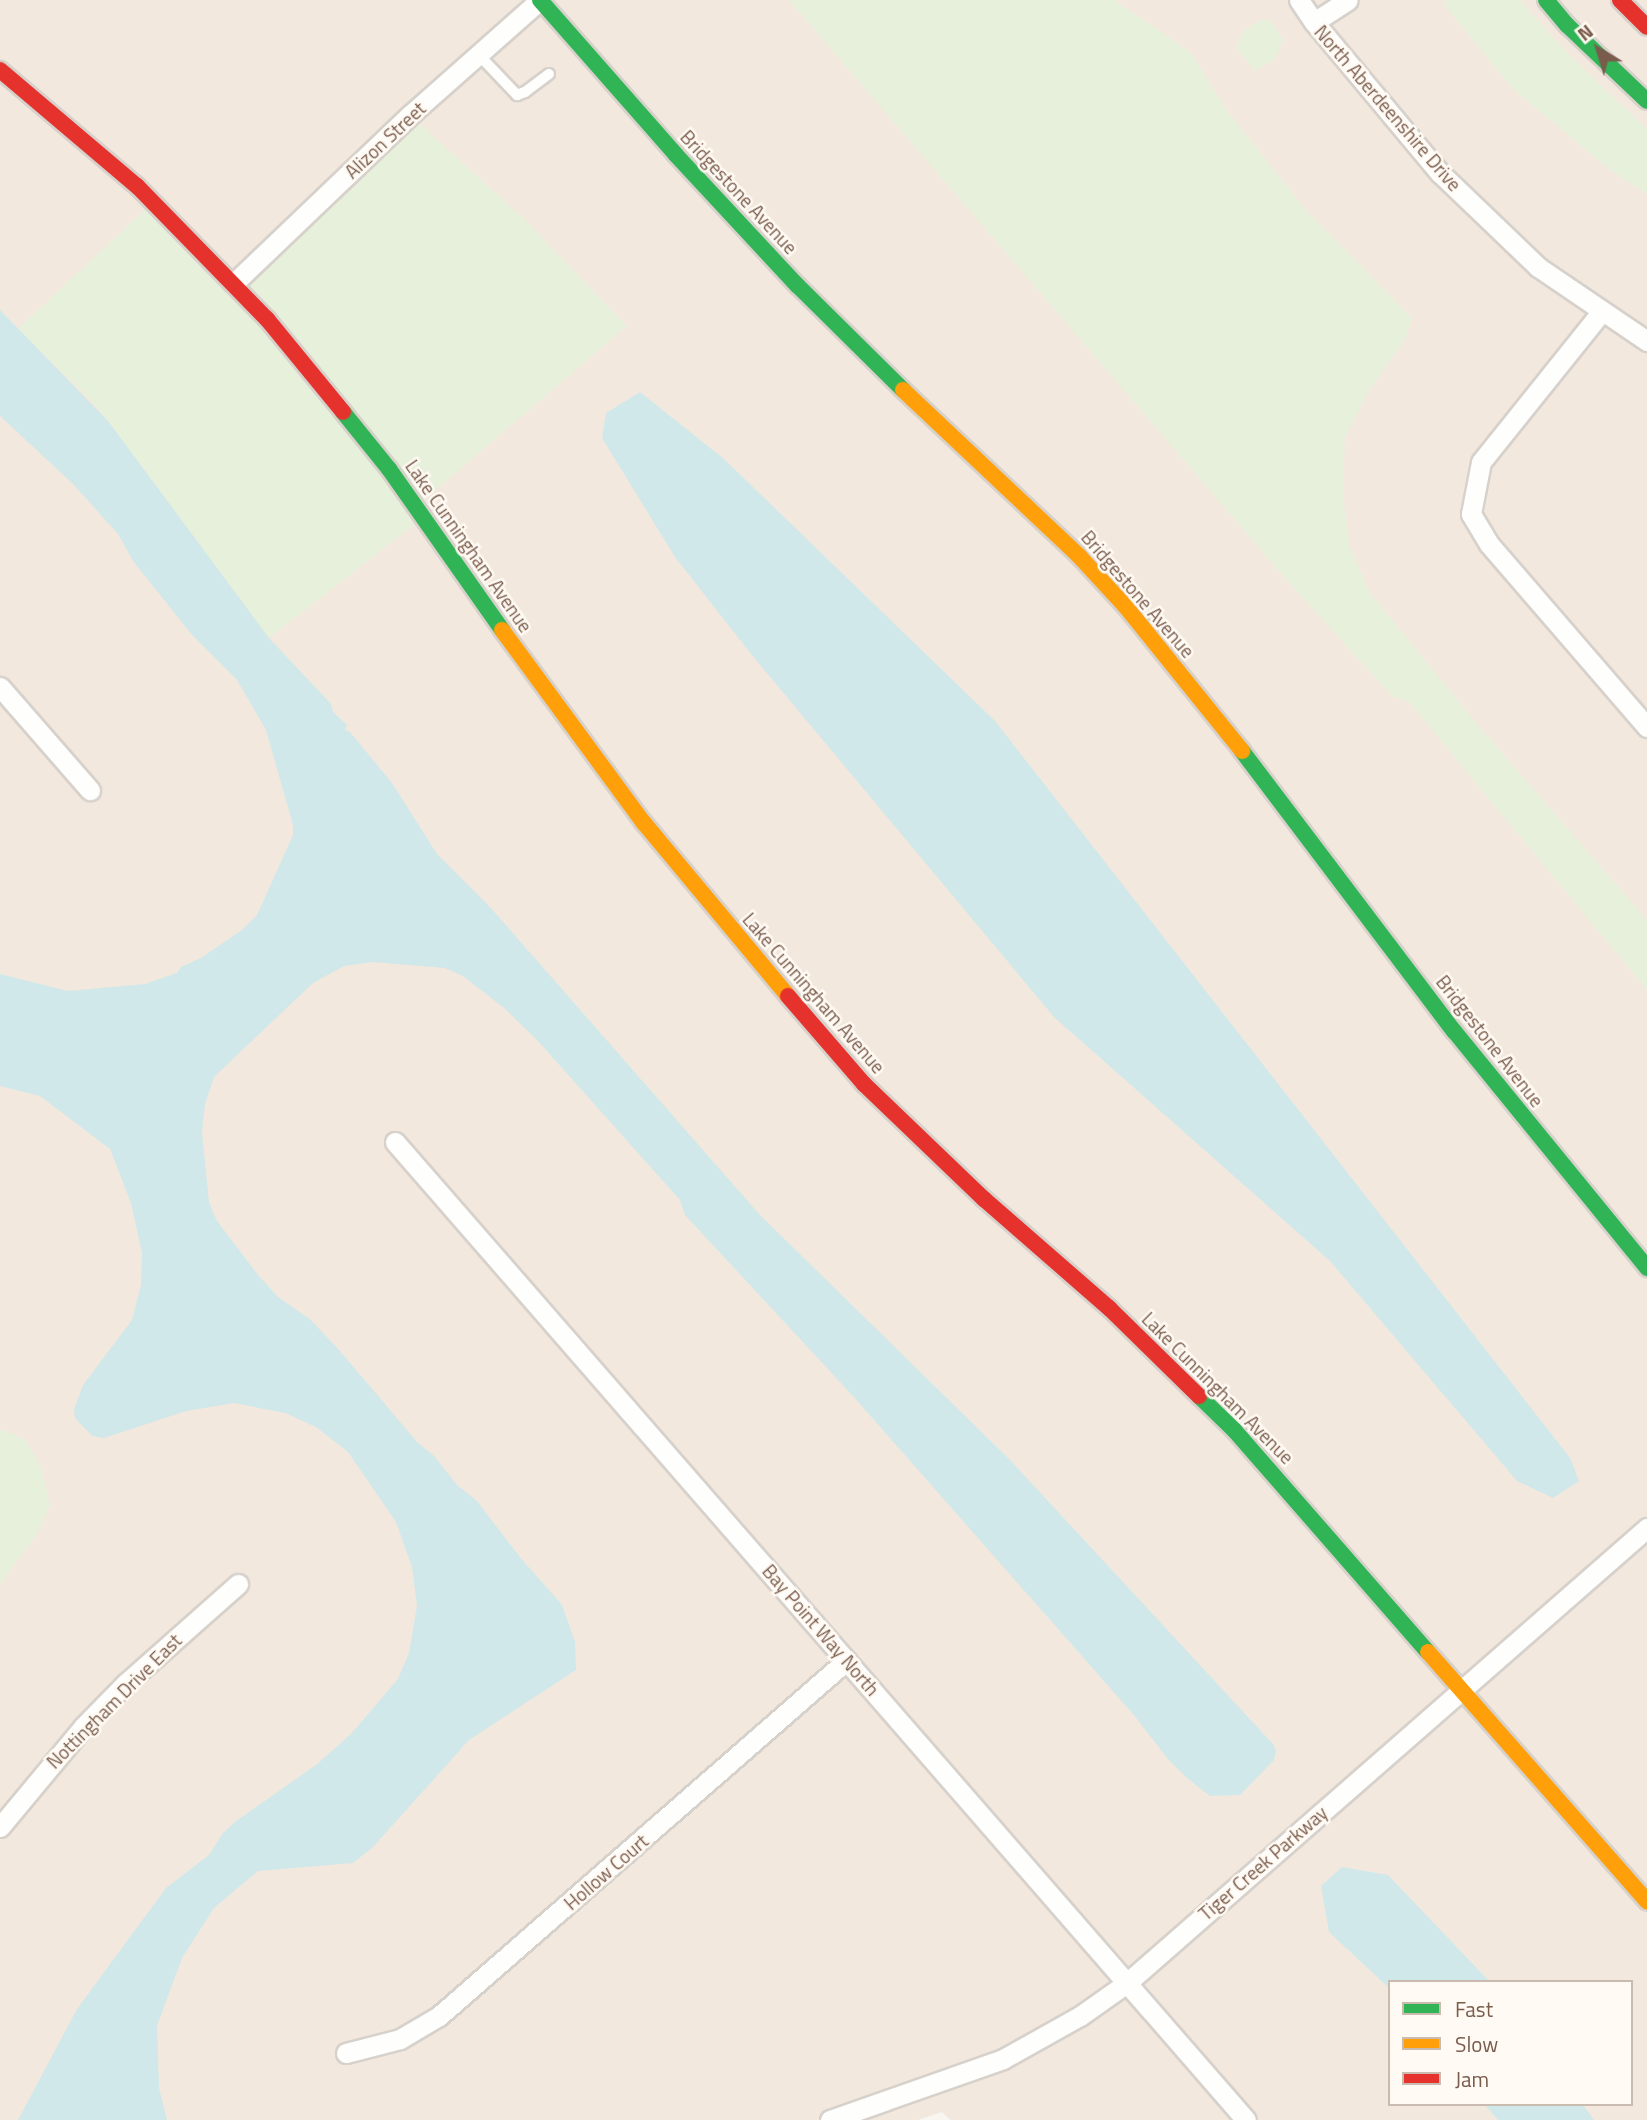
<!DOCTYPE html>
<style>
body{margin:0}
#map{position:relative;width:1647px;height:2120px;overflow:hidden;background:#f9f5f0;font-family:"Titillium Web",sans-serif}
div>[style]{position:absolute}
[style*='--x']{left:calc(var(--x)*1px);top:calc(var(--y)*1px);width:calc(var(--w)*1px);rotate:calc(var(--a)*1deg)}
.residential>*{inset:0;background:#f2e8de}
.green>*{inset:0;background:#e7f0db}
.water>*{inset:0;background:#d0e8ea}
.roads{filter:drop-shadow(2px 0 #d7d1cb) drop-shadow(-2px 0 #d7d1cb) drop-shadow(0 2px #d7d1cb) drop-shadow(0 -2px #d7d1cb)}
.lane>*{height:10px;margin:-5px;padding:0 5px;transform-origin:5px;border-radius:5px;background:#fefefd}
.street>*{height:19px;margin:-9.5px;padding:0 9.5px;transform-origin:9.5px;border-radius:9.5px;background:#fefefd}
.fast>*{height:16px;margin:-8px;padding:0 8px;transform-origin:8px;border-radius:8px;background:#30b455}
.slow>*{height:16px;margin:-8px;padding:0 8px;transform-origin:8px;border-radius:8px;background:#ff9f0a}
.jam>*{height:16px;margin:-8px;padding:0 8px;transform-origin:8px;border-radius:8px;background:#e5322d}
span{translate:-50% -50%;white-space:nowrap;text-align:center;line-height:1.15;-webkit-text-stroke:5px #fffaf3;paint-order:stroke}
.street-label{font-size:19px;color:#7a5c4d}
.legend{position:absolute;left:1388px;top:1980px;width:245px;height:126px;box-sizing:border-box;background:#fffaf3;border:2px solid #cabbb1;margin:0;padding:9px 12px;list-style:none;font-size:21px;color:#7a5c4d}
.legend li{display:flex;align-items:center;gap:14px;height:35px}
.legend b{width:35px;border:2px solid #cabbb1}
.north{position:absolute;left:1563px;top:14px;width:70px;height:70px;-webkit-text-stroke:5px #fffaf3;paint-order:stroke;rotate:322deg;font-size:19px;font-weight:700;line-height:28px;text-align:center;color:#7a5c4d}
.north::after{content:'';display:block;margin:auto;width:24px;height:32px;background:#7a5c4d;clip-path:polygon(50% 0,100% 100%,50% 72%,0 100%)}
</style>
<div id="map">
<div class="residential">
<div style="clip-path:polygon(evenodd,0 0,1647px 0,1647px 2120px,950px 2120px,942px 2112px,918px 2120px,0 2120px,0 0,1390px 1982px,1631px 1982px,1631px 2104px,1390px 2104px,1390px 1982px)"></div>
</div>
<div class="green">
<div style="clip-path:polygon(789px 0,1114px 0,1190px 52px,1228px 112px,1306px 210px,1412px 318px,1406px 338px,1368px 392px,1345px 438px,1343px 493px,1349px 544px,1369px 592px,1478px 725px,1647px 920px,1647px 990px,1409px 702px,1392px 696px,1284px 577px)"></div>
<div style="clip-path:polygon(1444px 0,1520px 0,1566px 52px,1647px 129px,1647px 194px,1610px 170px,1514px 90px,1445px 6px)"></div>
<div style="clip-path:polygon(1263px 19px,1271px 21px,1283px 40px,1275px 59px,1255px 71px,1237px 48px,1242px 32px)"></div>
<div style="clip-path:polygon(410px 115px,524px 219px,627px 326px,416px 507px,423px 518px,269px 638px,108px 421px,88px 397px,18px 329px,153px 202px,233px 283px)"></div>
<div style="clip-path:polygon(0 1429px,26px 1440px,41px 1468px,50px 1505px,38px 1533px,0 1584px)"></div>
</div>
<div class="water">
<div style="clip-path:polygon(0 310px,108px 421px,269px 638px,331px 704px,333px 712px,347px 725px,345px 730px,350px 732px,392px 783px,437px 854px,490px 907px,759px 1214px,1010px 1460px,1273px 1744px,1276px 1751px,1274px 1760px,1240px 1795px,1210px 1796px,1187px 1778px,1167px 1758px,1133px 1714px,852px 1395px,685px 1215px,680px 1200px,537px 1040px,504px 1008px,463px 976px,445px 968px,373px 962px,344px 966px,313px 983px,214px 1077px,205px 1104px,202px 1132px,209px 1202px,217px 1221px,258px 1275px,278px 1297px,311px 1320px,340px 1351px,417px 1442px,434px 1456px,457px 1485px,477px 1501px,519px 1556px,562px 1605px,575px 1642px,576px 1670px,469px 1740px,373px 1847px,353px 1863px,258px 1871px,214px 1908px,182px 1958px,157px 2026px,159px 2088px,167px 2120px,18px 2120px,77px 2009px,166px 1888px,209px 1855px,223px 1833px,236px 1821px,316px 1765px,351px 1734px,398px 1679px,409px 1653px,417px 1606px,412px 1567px,396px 1522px,348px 1452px,316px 1427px,285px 1413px,234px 1403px,186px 1411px,104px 1438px,92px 1436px,75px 1418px,74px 1409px,83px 1385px,132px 1320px,141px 1285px,142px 1253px,131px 1203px,110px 1149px,40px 1096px,0 1086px,0 974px,68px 991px,145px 984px,177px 973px,181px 967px,201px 958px,242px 930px,257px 915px,293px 835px,293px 825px,266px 730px,237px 680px,192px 635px,133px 561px,118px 534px,72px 483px,0 416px)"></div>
<div style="clip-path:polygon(640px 392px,724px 459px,995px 721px,1570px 1458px,1579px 1481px,1553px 1498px,1517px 1481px,1330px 1261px,1054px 1017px,751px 654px,675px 557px,602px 438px,606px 413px)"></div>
<div style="clip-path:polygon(1342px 1867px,1388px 1875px,1490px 1982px,1390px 1982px,1390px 1989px,1329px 1932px,1321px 1886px)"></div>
<div style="clip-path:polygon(1484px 2104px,1582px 2104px,1594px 2120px,1498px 2120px)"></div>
</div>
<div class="roads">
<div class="lane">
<div style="--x:478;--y:54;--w:57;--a:46.4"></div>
<div style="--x:517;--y:95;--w:9;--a:-21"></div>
<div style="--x:525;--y:92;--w:30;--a:-37"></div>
</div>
<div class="street">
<div style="--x:1299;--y:0;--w:27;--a:56"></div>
<div style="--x:1314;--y:22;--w:197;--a:50.2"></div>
<div style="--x:1440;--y:173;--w:136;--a:43.8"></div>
<div style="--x:1538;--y:267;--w:132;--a:34.2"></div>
<div style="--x:1314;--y:22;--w:40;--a:-32.9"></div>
<div style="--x:234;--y:283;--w:243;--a:-43.7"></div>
<div style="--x:410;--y:115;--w:174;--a:-41.5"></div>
<div style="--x:1602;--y:311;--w:193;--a:128.7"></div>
<div style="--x:1481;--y:462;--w:53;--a:100.9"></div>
<div style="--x:1471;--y:514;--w:35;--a:59"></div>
<div style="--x:1489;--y:544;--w:242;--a:49.2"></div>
<div style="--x:0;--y:687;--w:137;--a:48.9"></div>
<div style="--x:395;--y:1142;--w:1296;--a:48.97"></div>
<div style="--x:0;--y:1827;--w:130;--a:-50.3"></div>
<div style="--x:83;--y:1727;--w:60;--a:-45.7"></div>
<div style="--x:125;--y:1684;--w:151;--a:-41.5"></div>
<div style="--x:346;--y:2053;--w:56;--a:-14.5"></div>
<div style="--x:400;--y:2039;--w:45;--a:-30.5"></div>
<div style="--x:439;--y:2016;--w:541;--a:-41.11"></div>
<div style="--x:830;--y:2120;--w:183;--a:-19.4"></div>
<div style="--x:1003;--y:2059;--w:88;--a:-29.2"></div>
<div style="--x:1080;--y:2016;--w:59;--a:-35.3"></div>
<div style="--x:1128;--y:1982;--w:690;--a:-41.18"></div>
</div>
<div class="fast">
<div style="--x:540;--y:0;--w:206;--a:48.7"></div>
<div style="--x:676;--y:155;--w:178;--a:47.1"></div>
<div style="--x:797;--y:285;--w:149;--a:44.7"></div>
<div style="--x:1546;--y:0;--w:33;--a:50"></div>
<div style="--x:1567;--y:25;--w:110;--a:43.5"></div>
<div style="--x:343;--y:412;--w:73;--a:51.1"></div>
<div style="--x:389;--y:469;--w:197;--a:54.9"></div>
<div style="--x:1242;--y:751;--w:351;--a:52.9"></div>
<div style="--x:1454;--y:1031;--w:306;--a:50.8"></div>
<div style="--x:1199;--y:1396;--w:50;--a:44.2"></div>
<div style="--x:1235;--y:1431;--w:293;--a:48.9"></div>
</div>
<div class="slow">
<div style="--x:903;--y:390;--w:242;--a:43.3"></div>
<div style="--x:1079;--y:556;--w:69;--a:47.3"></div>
<div style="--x:1126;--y:607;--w:185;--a:51.1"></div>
<div style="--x:502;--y:630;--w:240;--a:53.7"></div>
<div style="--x:644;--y:823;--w:225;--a:50.2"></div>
<div style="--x:1428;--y:1652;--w:332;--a:48.7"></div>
</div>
<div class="jam">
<div style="--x:1620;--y:0;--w:38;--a:45"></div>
<div style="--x:0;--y:70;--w:180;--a:40.3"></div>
<div style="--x:137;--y:186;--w:186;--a:45.7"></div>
<div style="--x:267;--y:319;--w:120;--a:50.7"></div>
<div style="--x:788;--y:996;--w:116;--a:49.2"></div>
<div style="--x:864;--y:1084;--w:166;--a:43.8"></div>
<div style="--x:984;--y:1199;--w:166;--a:41.1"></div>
<div style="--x:1109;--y:1308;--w:126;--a:44.4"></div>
</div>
</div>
<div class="street-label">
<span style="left:1388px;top:108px;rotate:49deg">North Aberdeenshire Drive</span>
<span style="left:385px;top:140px;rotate:-43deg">Alizon Street</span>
<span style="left:739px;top:192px;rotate:47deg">Bridgestone Avenue</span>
<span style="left:469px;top:546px;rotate:55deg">Lake Cunningham Avenue</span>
<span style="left:1138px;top:594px;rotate:49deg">Bridgestone Avenue</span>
<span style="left:814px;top:993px;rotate:49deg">Lake Cunningham Avenue</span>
<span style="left:1490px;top:1041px;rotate:52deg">Bridgestone Avenue</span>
<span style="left:1218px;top:1388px;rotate:45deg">Lake Cunningham Avenue</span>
<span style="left:821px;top:1630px;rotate:49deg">Bay Point Way North</span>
<span style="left:114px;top:1701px;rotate:-45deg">Nottingham Drive East</span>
<span style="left:1263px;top:1863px;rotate:-41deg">Tiger Creek Parkway</span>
<span style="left:606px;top:1872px;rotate:-41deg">Hollow Court</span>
</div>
<ul class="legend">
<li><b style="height:9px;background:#30b455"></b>Fast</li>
<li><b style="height:9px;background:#ff9f0a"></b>Slow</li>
<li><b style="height:9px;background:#e5322d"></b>Jam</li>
</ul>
<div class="north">N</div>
</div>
